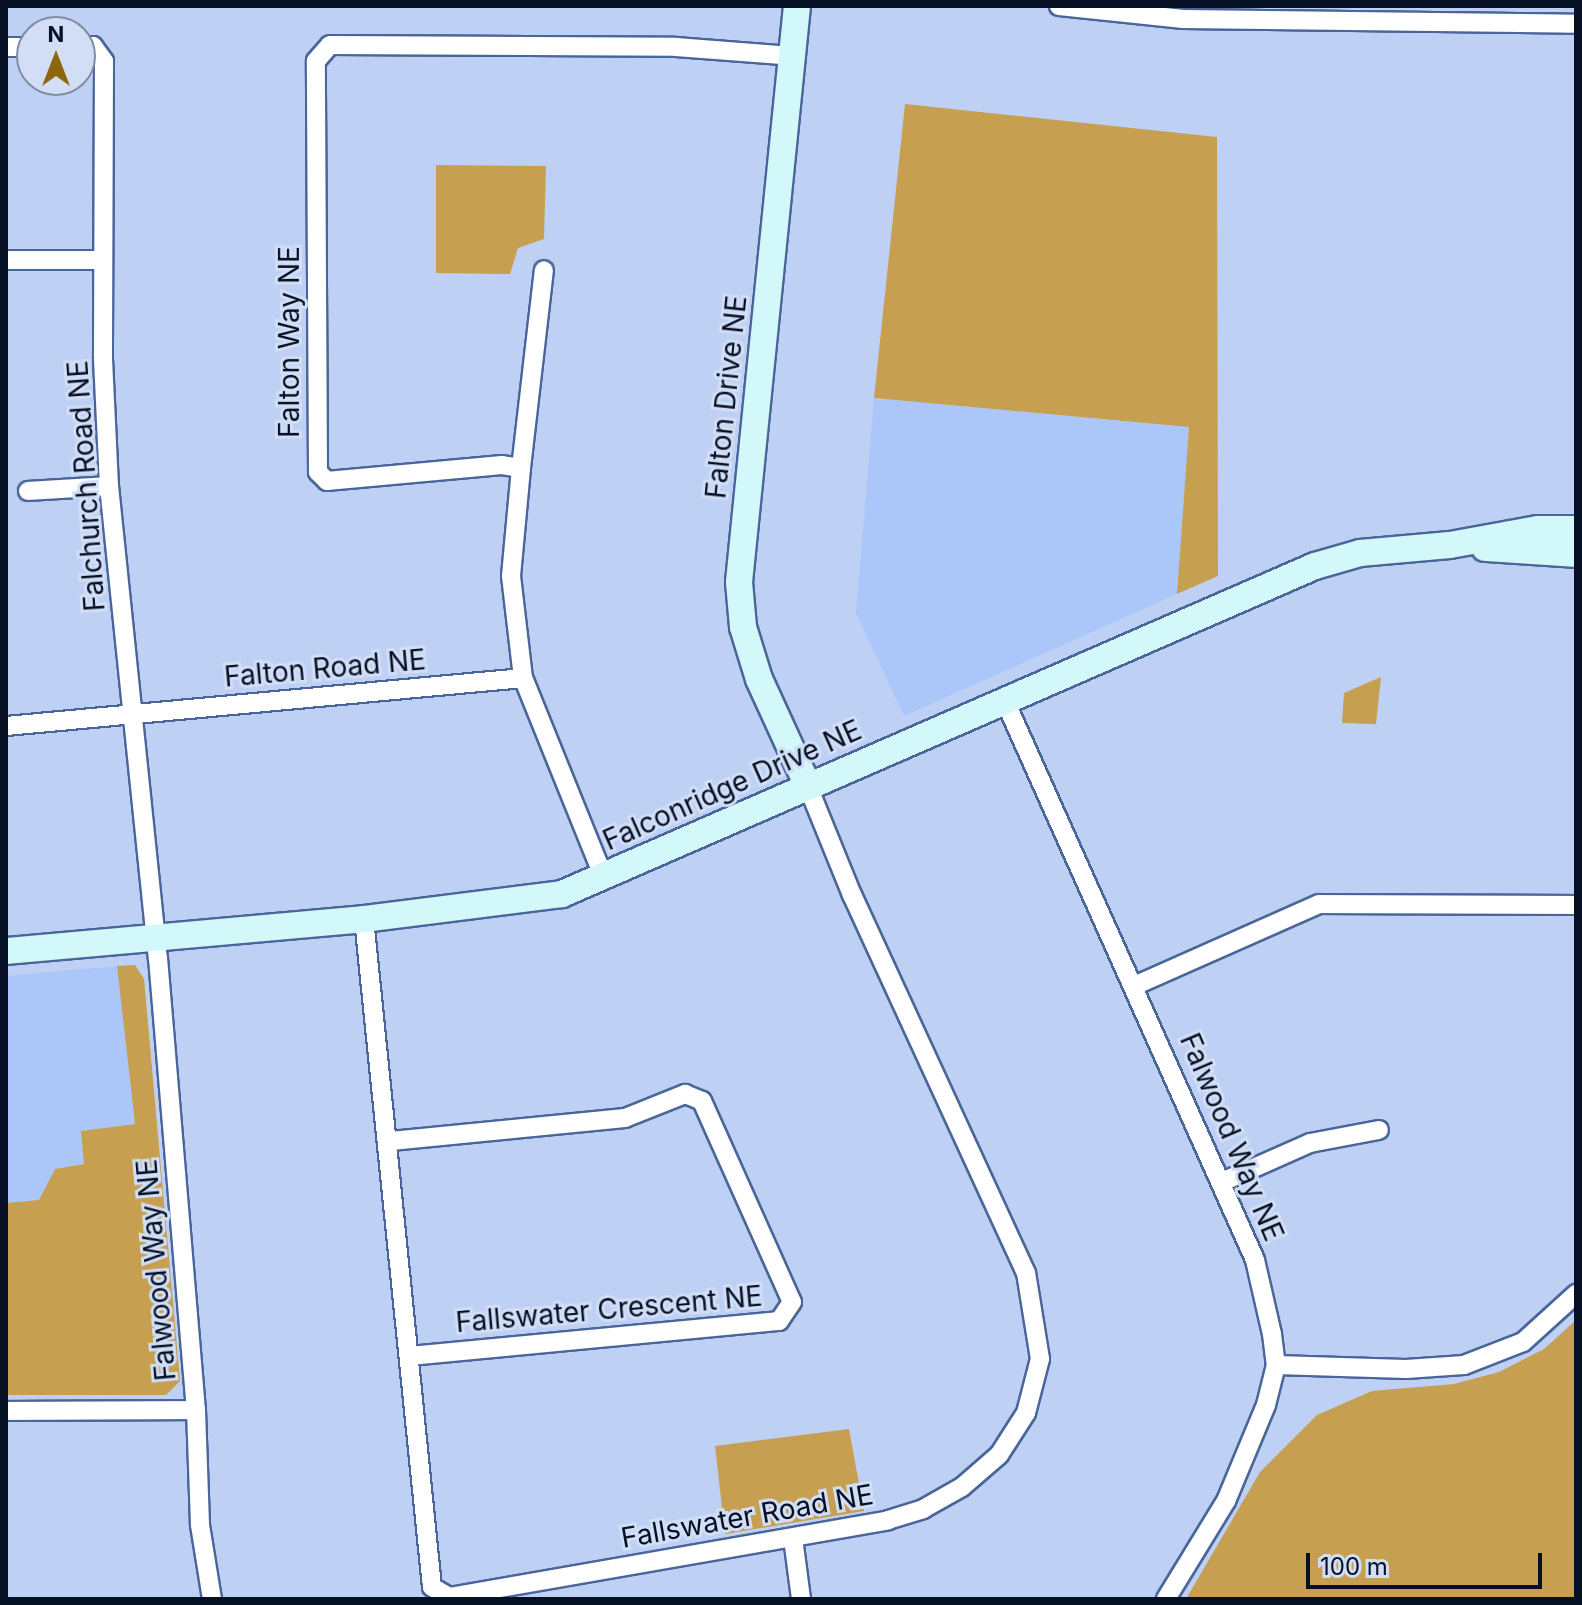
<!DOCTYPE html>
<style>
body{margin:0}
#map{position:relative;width:1582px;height:1605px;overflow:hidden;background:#bed1f4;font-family:Inter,sans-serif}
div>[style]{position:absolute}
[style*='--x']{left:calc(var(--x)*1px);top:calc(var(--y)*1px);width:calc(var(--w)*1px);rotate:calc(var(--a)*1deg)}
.built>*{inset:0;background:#abc7fa}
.green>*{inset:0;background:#c69f51}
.roads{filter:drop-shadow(2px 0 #4a6599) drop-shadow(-2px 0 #4a6599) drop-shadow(0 2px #4a6599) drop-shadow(0 -2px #4a6599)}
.street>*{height:18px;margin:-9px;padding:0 9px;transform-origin:9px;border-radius:9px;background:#fff}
.secondary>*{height:26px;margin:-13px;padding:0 13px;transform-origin:13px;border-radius:13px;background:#d3f8fa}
span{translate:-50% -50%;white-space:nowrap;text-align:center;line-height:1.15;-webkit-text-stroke:6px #d1def6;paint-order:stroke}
.street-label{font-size:28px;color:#061024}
.frame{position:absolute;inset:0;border:8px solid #061024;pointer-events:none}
.north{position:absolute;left:16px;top:16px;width:80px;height:80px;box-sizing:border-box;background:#d1def6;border:2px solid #808ca2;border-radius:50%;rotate:0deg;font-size:22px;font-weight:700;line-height:32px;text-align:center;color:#061024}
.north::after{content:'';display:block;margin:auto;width:28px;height:36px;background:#8c6608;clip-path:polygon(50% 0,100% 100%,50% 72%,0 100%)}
.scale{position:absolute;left:1306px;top:1553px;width:236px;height:36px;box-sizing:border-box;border:4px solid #061024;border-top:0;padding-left:10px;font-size:24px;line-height:28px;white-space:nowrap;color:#061024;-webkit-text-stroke:6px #d1def6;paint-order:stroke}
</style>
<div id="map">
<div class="built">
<div style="clip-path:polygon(874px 398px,1189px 427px,1177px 594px,904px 716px,856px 613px)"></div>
<div style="clip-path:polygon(117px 966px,135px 1124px,82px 1131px,85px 1164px,55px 1169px,39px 1200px,6px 1203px,6px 976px)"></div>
</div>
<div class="green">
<div style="clip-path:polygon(905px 104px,1217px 137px,1218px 576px,1177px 594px,1189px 427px,874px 398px)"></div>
<div style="clip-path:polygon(436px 165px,546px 166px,544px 239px,518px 248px,510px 274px,436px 273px)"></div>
<div style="clip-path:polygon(1381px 677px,1376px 724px,1342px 723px,1344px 693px)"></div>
<div style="clip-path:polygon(135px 965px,144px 979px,180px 1381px,166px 1395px,6px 1395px,6px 1203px,39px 1200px,55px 1169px,84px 1164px,81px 1131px,135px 1124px,117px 966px)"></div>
<div style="clip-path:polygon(1576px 1320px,1576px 1599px,1186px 1599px,1260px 1472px,1317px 1415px,1372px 1391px,1454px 1384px,1499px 1372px,1544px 1349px)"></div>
<div style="clip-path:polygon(849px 1429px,864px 1511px,725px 1534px,715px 1446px)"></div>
</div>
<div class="roads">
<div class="street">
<div style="--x:1059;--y:6;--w:125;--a:6"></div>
<div style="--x:1183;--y:19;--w:393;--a:0.7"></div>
<div style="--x:80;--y:46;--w:13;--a:0"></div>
<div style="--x:93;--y:46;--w:19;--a:54"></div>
<div style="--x:104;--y:61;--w:298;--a:90.2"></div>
<div style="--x:103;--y:359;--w:127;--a:87.3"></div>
<div style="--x:109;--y:486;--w:475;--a:84.1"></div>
<div style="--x:158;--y:958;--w:454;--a:85.2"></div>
<div style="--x:196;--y:1410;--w:115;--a:88"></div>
<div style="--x:200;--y:1525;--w:75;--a:80.8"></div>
<div style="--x:6;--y:47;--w:26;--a:0"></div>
<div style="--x:6;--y:260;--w:97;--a:0"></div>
<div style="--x:521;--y:468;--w:199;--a:-83.4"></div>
<div style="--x:28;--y:491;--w:81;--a:-3.5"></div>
<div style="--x:1005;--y:701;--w:612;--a:65.9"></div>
<div style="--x:1255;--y:1260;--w:76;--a:77.1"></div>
<div style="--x:1272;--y:1334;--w:31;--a:83"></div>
<div style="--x:1276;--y:1365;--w:41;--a:104"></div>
<div style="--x:1266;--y:1405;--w:104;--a:112.6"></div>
<div style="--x:1226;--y:1501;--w:115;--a:121.5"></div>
<div style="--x:6;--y:726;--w:519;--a:-5.3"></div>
<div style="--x:604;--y:878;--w:216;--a:-112"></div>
<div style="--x:523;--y:678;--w:103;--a:-96.7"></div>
<div style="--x:511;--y:576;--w:108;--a:-84.7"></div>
<div style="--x:521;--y:468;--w:19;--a:-171"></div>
<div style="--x:502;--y:465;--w:176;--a:174.8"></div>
<div style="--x:327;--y:481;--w:13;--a:-135"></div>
<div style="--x:318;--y:472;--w:411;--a:-90.3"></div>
<div style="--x:316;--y:61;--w:21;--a:-49"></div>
<div style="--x:330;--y:45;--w:346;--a:0.3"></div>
<div style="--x:676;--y:47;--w:116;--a:4.4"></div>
<div style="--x:364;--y:919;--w:671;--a:84.19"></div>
<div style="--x:432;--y:1587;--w:20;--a:30"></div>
<div style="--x:449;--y:1597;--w:446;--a:-9.9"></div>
<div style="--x:888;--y:1520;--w:37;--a:-17"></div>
<div style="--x:923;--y:1509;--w:45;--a:-29.4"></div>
<div style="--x:962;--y:1487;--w:49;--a:-40.9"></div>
<div style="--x:999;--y:1455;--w:50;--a:-57.3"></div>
<div style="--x:1026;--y:1413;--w:56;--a:-75.5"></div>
<div style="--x:1040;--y:1359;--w:87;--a:-99.2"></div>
<div style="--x:1026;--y:1273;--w:416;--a:-114.7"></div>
<div style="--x:852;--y:895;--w:120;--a:-112.1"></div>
<div style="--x:1134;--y:986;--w:202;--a:-23.9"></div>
<div style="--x:1319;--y:904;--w:257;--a:0.2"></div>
<div style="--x:391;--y:1141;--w:235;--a:-5.6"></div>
<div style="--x:625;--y:1118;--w:65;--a:-21.8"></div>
<div style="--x:685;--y:1094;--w:18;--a:22"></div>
<div style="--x:702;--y:1101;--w:220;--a:65.9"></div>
<div style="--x:792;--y:1302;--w:23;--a:124"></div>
<div style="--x:779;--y:1321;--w:370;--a:174.6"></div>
<div style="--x:1222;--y:1182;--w:96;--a:-23.9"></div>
<div style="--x:1310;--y:1143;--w:70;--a:-10.7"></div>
<div style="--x:1276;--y:1365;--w:130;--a:1.8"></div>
<div style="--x:1406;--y:1369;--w:58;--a:-3.9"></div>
<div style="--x:1464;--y:1365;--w:63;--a:-21.3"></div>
<div style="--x:1523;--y:1342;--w:72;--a:-42.2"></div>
<div style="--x:6;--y:1411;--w:190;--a:-0.3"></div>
<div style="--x:793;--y:1538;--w:62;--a:82.5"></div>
</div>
<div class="secondary">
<div style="--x:797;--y:6;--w:579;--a:95.75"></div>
<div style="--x:739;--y:582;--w:45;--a:84.9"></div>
<div style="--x:743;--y:627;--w:54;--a:72.9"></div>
<div style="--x:759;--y:679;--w:115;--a:65.4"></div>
<div style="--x:1485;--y:548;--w:91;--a:3.8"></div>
<div style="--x:6;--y:951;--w:359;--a:-5.1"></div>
<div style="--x:364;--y:919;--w:200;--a:-7.2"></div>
<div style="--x:562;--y:894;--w:821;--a:-23.54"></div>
<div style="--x:1315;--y:566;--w:47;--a:-16.1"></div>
<div style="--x:1360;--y:553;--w:90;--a:-5.1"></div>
<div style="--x:1450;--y:545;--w:89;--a:-10.3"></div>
<div style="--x:1538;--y:529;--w:38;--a:0"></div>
</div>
</div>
<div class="street-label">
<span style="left:289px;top:342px;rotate:-90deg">Falton Way NE</span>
<span style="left:726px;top:397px;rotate:-84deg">Falton Drive NE</span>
<span style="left:86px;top:486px;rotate:-94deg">Falchurch Road NE</span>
<span style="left:325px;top:668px;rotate:-5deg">Falton Road NE</span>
<span style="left:732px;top:785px;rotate:-24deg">Falconridge Drive NE</span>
<span style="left:1232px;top:1137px;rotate:67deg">Falwood Way NE</span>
<span style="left:156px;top:1270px;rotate:-95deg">Falwood Way NE</span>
<span style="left:609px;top:1309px;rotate:-5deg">Fallswater Crescent NE</span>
<span style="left:747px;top:1516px;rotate:-10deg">Fallswater Road NE</span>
</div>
<div class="frame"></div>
<div class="north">N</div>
<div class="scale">100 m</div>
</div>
